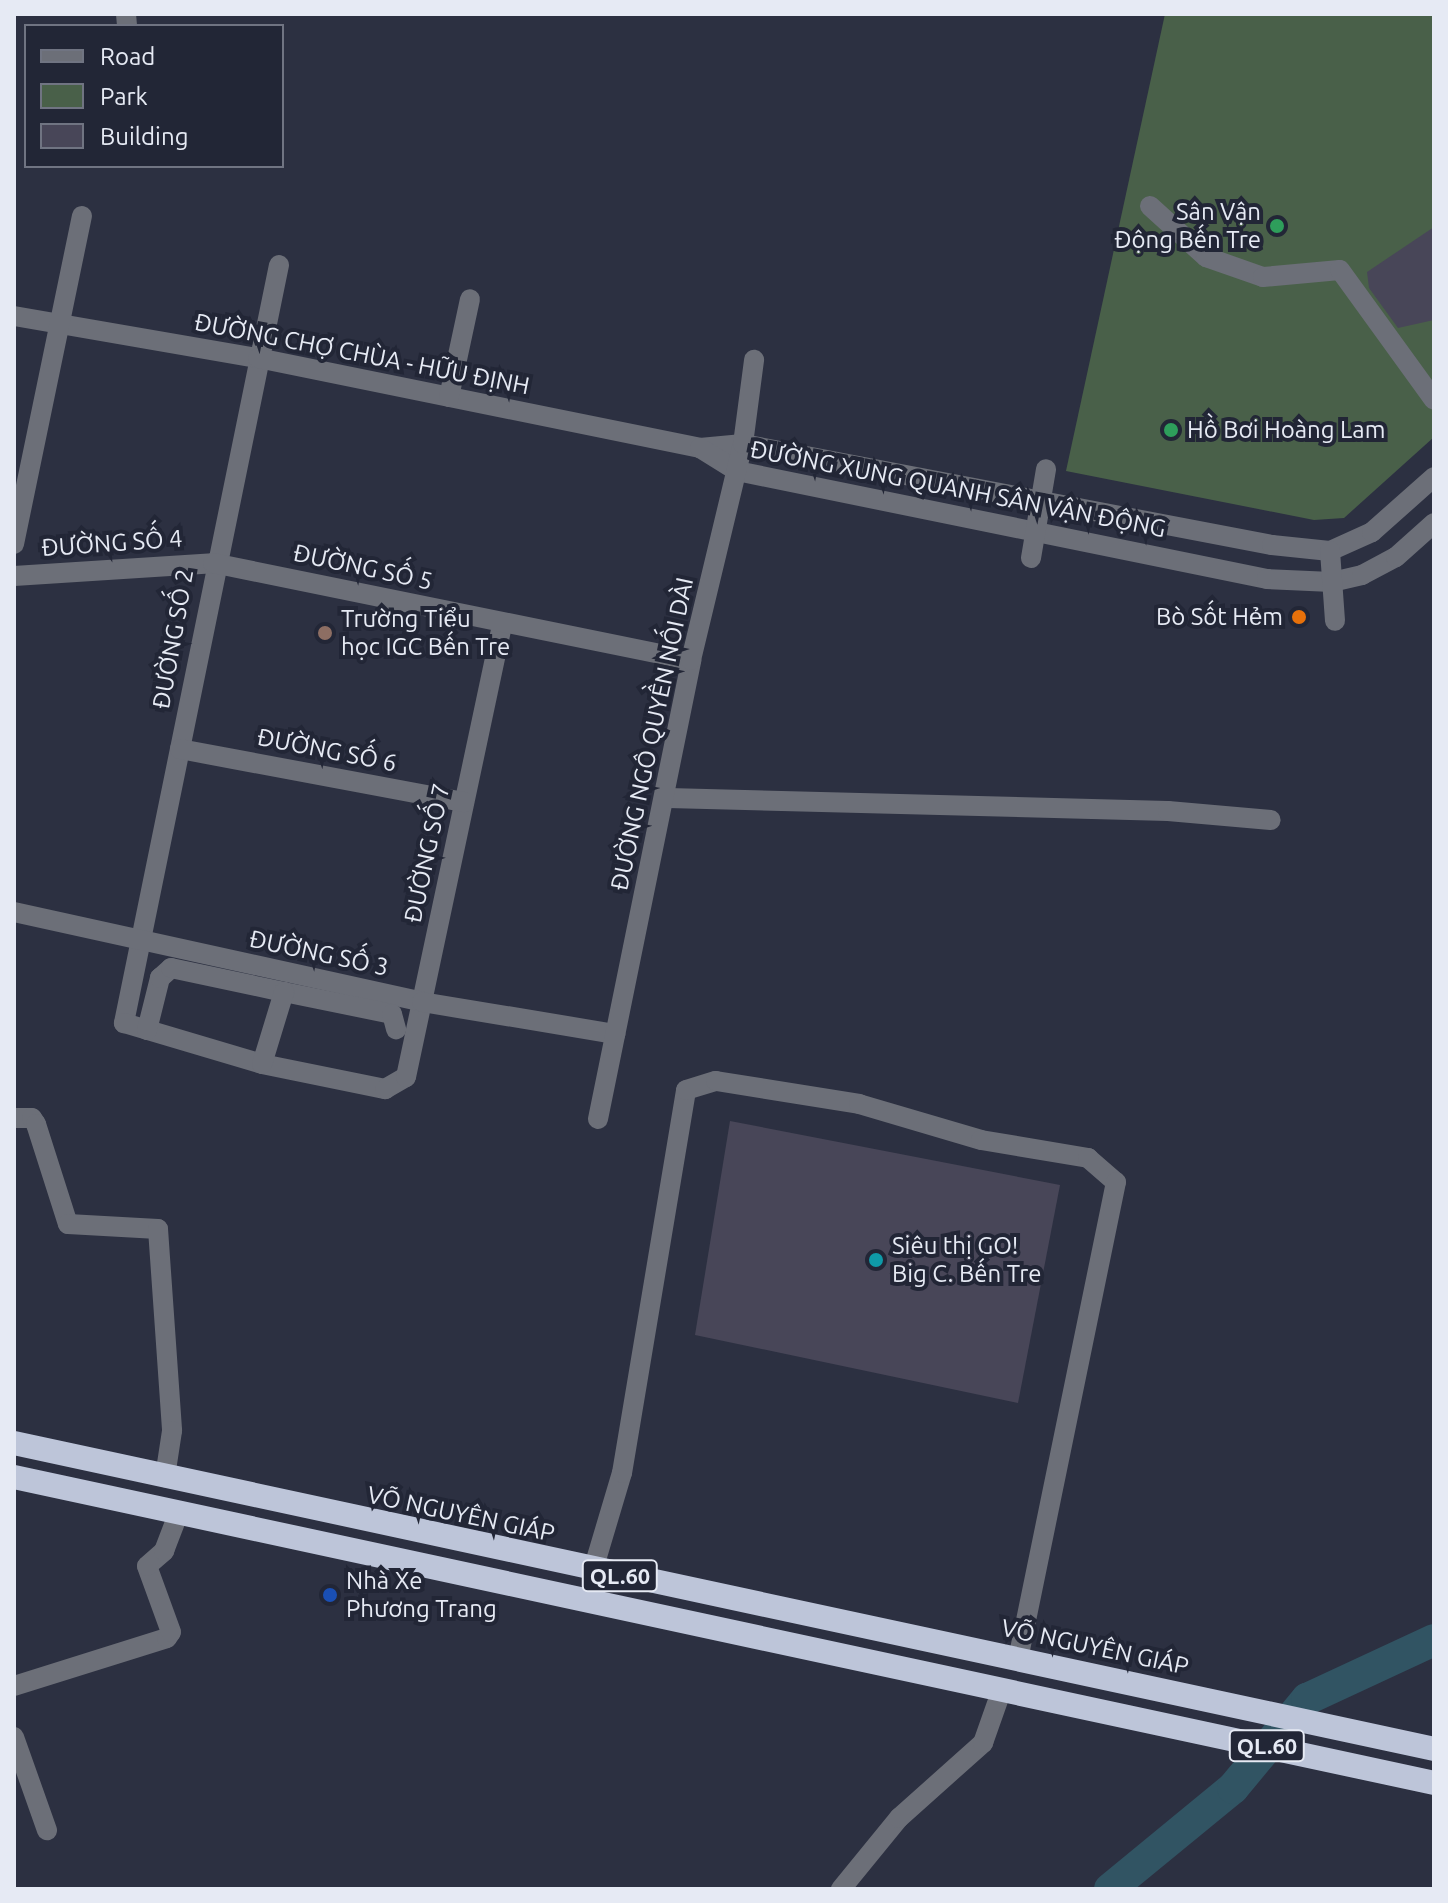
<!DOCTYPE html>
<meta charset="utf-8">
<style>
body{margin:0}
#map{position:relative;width:1448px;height:1903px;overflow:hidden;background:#2c3041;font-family:Ubuntu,sans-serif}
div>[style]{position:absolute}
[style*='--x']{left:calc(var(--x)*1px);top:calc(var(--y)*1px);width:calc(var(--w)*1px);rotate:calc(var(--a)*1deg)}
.green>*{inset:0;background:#496049}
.river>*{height:32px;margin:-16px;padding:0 16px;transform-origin:16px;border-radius:16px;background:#315463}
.building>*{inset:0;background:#484658}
.minor>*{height:20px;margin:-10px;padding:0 10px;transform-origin:10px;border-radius:10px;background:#6c6f78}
.highway>*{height:24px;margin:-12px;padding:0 12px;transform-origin:12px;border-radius:12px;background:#bdc5d9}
.dots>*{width:22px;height:22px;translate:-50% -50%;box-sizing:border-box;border:4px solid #222636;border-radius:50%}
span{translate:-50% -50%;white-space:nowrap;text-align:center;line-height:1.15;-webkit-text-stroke:8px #222636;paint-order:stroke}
.shield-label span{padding:2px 6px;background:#222636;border:2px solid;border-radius:6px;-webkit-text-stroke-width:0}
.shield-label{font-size:22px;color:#e6eaf4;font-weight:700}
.poi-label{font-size:24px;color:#e6eaf4}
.right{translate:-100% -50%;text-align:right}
.left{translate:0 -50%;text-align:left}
.street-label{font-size:24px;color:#e6eaf4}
.frame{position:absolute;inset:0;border:16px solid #e6eaf4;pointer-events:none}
.legend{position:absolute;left:24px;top:24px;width:260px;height:144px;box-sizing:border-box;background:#222636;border:2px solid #707482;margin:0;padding:10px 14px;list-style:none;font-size:24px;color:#e6eaf4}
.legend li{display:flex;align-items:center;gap:16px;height:40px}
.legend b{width:40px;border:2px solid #707482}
</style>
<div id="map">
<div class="green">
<div style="clip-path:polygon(1165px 14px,1434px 14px,1434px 437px,1344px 518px,1314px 520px,1066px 471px)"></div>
</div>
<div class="river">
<div style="--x:1110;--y:1889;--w:159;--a:-39.4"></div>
<div style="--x:1233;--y:1788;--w:116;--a:-50.3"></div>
<div style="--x:1307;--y:1699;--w:140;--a:-24.9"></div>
</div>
<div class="building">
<div style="clip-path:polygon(1434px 227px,1434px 320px,1398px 328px,1369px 288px,1367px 272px)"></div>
<div style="clip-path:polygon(730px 1121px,1060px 1185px,1018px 1403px,695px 1335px)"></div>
</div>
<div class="minor">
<div style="--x:126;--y:14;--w:12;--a:85"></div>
<div style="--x:1150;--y:206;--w:76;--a:42.3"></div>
<div style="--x:1206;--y:257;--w:60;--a:19.3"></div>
<div style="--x:1263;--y:277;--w:77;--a:-5.2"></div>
<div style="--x:1340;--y:270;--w:160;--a:54.1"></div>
<div style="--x:279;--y:265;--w:774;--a:101.56"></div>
<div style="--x:124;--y:1023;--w:144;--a:16.5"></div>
<div style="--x:262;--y:1064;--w:126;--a:11.5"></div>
<div style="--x:385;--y:1089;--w:24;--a:-30"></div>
<div style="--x:406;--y:1077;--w:462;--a:-78"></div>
<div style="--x:14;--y:316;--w:248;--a:9.8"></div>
<div style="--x:258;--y:358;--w:451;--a:11.5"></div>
<div style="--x:700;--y:448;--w:43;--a:-5.3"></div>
<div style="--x:743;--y:444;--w:539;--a:10.81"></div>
<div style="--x:1272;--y:545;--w:58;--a:5.9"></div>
<div style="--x:1330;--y:551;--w:46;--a:-24.3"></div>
<div style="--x:1372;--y:532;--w:83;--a:-41.6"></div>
<div style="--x:449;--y:397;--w:100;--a:-77.9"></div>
<div style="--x:700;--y:448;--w:44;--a:31.9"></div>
<div style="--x:737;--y:471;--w:541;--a:11.52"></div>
<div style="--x:1267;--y:579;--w:65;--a:2.6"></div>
<div style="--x:1332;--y:582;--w:31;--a:-13"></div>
<div style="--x:1362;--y:575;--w:38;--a:-28"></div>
<div style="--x:1396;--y:557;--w:51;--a:-41.8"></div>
<div style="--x:14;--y:544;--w:335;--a:-78.3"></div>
<div style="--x:1330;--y:551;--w:70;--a:85.9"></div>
<div style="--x:1031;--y:558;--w:90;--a:-80.4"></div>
<div style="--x:14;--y:576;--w:199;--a:-3.7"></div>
<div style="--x:213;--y:563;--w:488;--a:11.5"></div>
<div style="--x:180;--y:749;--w:289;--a:10.6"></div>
<div style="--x:668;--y:798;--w:500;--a:1.49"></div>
<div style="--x:1168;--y:811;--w:103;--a:5"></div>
<div style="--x:14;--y:912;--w:418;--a:12.4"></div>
<div style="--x:422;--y:1002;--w:196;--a:9.4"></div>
<div style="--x:284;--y:992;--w:110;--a:11.5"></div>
<div style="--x:392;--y:1014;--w:16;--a:75"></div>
<div style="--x:147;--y:1030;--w:54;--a:-76"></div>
<div style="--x:160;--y:978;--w:15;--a:-42"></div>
<div style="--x:171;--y:968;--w:116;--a:12"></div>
<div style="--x:284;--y:992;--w:75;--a:107"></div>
<div style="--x:14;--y:1118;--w:18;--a:0"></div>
<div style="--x:32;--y:1118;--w:7;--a:56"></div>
<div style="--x:36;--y:1124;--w:105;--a:72.3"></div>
<div style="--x:68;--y:1224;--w:90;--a:3.2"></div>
<div style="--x:158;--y:1229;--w:202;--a:86"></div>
<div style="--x:172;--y:1431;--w:47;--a:98.7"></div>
<div style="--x:598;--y:1119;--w:468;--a:-78.5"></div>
<div style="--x:691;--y:660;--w:222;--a:-76.5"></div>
<div style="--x:743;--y:444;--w:85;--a:-82.5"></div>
<div style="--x:593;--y:1570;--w:101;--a:-73.4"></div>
<div style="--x:622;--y:1473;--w:388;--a:-80.5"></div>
<div style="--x:686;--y:1090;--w:31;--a:-17"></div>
<div style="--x:716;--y:1081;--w:145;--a:9.1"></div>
<div style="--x:859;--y:1104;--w:127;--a:16.4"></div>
<div style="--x:981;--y:1140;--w:109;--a:9.5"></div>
<div style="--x:1088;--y:1158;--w:37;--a:41"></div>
<div style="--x:1116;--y:1182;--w:487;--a:101.6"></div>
<div style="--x:14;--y:1686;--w:160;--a:-17.4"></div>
<div style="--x:167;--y:1638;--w:7;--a:-56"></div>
<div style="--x:171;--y:1632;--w:70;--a:-110"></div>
<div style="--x:147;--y:1566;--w:23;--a:-41"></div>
<div style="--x:164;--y:1551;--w:42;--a:-69"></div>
<div style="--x:14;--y:1737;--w:99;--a:70.5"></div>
<div style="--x:841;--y:1889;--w:92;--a:-50.8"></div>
<div style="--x:899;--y:1818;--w:113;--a:-41.8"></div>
<div style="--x:983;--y:1743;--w:57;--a:-70.6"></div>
</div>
<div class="highway">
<div style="--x:14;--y:1443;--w:1453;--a:12.16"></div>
<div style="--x:14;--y:1477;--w:1453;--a:12.16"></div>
</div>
<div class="dots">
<div style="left:1277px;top:226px;background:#2e9e5b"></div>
<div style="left:1171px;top:430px;background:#2e9e5b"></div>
<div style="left:1299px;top:617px;background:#e8710a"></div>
<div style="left:325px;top:633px;background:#8d6e63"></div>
<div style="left:876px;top:1260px;background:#0f9aa8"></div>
<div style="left:330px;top:1595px;background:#1a4fb4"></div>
</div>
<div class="shield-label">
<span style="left:620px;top:1576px">QL.60</span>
<span style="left:1267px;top:1746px">QL.60</span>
</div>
<div class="poi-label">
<span class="right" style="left:1261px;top:226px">Sân Vận<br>Động Bến Tre</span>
<span class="left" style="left:1187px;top:430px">Hồ Bơi Hoàng Lam</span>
<span class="right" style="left:1283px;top:617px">Bò Sốt Hẻm</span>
<span class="left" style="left:341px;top:633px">Trường Tiểu<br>học IGC Bến Tre</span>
<span class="left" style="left:892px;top:1260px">Siêu thị GO!<br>Big C. Bến Tre</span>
<span class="left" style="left:346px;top:1595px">Nhà Xe<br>Phương Trang</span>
</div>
<div class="street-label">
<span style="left:362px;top:354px;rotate:11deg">ĐƯỜNG CHỢ CHÙA - HỮU ĐỊNH</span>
<span style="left:958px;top:489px;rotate:11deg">ĐƯỜNG XUNG QUANH SÂN VẬN ĐỘNG</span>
<span style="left:112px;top:543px;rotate:-4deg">ĐƯỜNG SỐ 4</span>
<span style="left:363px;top:567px;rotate:12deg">ĐƯỜNG SỐ 5</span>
<span style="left:173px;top:639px;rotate:-80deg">ĐƯỜNG SỐ 2</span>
<span style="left:652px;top:734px;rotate:-78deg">ĐƯỜNG NGÔ QUYỀN NỐI DÀI</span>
<span style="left:327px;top:750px;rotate:11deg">ĐƯỜNG SỐ 6</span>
<span style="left:427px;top:853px;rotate:-78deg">ĐƯỜNG SỐ 7</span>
<span style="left:319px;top:953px;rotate:12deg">ĐƯỜNG SỐ 3</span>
<span style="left:461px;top:1514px;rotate:12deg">VÕ NGUYÊN GIÁP</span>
<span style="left:1095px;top:1647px;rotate:12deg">VÕ NGUYÊN GIÁP</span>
</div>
<div class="frame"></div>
<ul class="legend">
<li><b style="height:10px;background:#6c6f78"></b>Road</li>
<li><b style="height:22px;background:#496049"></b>Park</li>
<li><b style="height:22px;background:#484658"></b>Building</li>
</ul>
</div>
